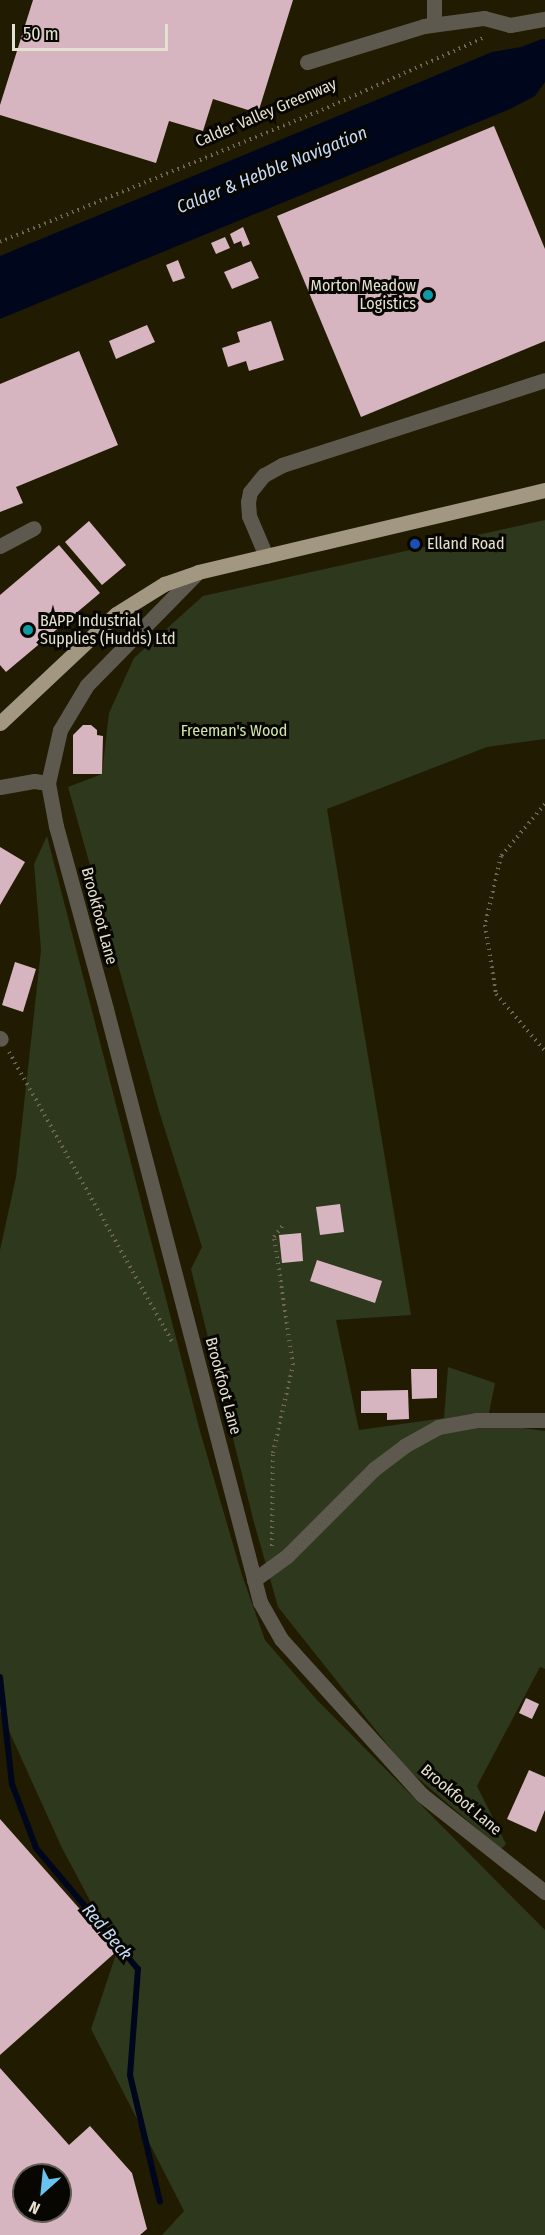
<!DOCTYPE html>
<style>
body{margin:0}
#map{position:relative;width:545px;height:2235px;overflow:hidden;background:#211b02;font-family:"Fira Sans Condensed",sans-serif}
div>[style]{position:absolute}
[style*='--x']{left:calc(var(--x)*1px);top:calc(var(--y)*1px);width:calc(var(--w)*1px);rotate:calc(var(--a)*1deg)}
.green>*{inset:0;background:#2e381c}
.water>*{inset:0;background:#00071d}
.stream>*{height:6px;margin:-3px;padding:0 3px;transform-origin:3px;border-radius:3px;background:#00071d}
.building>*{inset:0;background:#d7b5c0}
.path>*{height:4px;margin-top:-2px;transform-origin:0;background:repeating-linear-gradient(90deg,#6d6853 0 1.5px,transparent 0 6px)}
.minor>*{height:15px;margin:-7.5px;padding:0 7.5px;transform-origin:7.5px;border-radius:7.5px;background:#5e594e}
.major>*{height:15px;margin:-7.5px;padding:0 7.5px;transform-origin:7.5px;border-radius:7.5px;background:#a29881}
.dots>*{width:16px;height:16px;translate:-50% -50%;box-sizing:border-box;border:3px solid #080601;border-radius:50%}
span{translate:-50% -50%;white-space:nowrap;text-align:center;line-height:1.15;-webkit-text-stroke:6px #080601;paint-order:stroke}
.street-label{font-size:16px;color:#e5e1d2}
.poi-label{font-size:16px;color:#e5e1d2}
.right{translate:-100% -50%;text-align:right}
.left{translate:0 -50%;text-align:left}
.park-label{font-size:16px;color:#cfe5a9}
.water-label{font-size:18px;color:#c6dbfb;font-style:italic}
.north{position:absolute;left:12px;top:2163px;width:60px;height:60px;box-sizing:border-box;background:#080601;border:2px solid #605e55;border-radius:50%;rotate:207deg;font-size:16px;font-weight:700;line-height:24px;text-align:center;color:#e5e1d2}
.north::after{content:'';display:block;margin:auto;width:21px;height:27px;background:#69c3f1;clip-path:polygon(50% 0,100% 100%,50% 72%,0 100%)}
.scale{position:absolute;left:12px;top:24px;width:156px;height:27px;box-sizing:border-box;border:3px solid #e5e1d2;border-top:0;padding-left:8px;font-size:18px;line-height:21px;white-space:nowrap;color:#e5e1d2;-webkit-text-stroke:4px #080601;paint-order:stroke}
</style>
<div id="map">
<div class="green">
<div style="clip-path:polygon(545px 520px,545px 739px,487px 747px,327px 809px,411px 1315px,336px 1320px,359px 1430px,444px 1418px,448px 1367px,495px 1383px,487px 1423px,545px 1431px,545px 1669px,540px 1667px,477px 1786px,506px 1844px,501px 1849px,406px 1768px,278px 1607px,253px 1519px,191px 1269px,202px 1247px,159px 1111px,68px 787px,102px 774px,109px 713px,134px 658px,203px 596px)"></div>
<div style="clip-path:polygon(47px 836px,200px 1431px,242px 1575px,265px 1640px,317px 1700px,545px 1930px,545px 2235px,162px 2235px,184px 2211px,91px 2029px,117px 1951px,62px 1848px,0 1711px,0 1250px,16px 1177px,41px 950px,34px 864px)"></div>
</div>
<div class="water">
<div style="clip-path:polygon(542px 39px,545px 39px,545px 82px,535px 96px,510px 109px,0 319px,0 256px,444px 72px,492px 52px,521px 47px)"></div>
</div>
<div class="stream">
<div style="--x:0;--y:1677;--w:108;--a:83.6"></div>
<div style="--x:12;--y:1784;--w:68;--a:69.4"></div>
<div style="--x:36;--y:1848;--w:158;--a:49.9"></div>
<div style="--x:138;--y:1969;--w:106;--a:94.3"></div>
<div style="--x:130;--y:2075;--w:130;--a:76.7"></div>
</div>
<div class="building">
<div style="clip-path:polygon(33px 0,293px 0,258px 113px,213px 99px,203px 131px,169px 121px,156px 163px,0 115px,0 105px)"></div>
<div style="clip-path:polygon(494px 126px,545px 249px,545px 341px,361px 417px,277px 216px)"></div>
<div style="clip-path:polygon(243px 227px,250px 244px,243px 247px,241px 241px,234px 244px,230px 234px)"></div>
<div style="clip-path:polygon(225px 237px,230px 248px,216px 254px,211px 243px)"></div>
<div style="clip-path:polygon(178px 260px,185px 278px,173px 282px,166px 265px)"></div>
<div style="clip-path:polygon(251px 261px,259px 278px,232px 289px,224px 272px)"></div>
<div style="clip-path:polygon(271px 321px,284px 360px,249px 371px,246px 361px,228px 367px,222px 348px,240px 342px,237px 332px)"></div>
<div style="clip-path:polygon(147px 325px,155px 342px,116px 359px,109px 341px)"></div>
<div style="clip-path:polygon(79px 351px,118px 445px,16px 487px,23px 503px,0 512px,0 384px)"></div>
<div style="clip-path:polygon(89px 521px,126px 565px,102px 585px,65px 542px)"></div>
<div style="clip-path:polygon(59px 545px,100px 593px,6px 672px,0 665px,0 595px)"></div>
<div style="clip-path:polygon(83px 725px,91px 725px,97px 730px,97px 735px,103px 736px,102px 774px,73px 774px,73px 735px)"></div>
<div style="clip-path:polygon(0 847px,25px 862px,0 905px)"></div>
<div style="clip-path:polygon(15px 962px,36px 969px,23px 1012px,2px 1005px)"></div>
<div style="clip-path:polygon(340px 1204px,344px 1232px,320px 1235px,316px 1207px)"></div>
<div style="clip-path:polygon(301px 1233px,303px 1261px,282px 1263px,279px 1235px)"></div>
<div style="clip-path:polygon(317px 1260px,382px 1281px,375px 1303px,310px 1281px)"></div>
<div style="clip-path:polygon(411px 1369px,437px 1369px,437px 1398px,412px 1399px)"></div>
<div style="clip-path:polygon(408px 1390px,409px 1419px,387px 1420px,387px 1413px,361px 1413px,361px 1391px)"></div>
<div style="clip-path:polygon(526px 1698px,539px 1704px,532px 1719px,519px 1713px)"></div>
<div style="clip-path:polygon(529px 1770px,545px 1777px,545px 1810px,536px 1832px,507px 1819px)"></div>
<div style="clip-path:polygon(0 1819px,117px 1951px,0 2055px)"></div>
<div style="clip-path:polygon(evenodd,0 2068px,69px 2145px,90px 2126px,132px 2173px,147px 2229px,140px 2235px,0 2235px,0 2068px,24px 2175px,60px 2175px,60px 2211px,24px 2211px,24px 2175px)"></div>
</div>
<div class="path">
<div style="--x:0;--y:242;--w:348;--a:-22.3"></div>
<div style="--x:322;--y:110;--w:179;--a:-24.1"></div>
<div style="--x:545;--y:804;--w:68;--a:130.2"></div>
<div style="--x:501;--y:856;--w:71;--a:103.1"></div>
<div style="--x:485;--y:925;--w:70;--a:80.9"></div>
<div style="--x:496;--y:994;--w:75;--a:49.3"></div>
<div style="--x:9;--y:1052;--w:332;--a:60.6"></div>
<div style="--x:272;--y:1546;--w:93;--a:-89.4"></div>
<div style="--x:273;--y:1453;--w:90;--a:-77.2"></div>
<div style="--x:293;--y:1365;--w:129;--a:-98.4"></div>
<div style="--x:274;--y:1237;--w:15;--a:-53"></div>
</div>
<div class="minor">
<div style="--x:434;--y:0;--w:24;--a:90"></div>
<div style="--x:307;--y:62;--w:122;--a:-17.1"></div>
<div style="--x:424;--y:26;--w:61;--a:-7.6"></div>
<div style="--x:484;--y:18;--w:27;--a:15"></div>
<div style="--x:510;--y:25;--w:36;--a:-10"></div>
<div style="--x:0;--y:546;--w:38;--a:-28"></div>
<div style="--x:266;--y:556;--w:43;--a:-113"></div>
<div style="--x:249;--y:516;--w:14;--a:-94"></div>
<div style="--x:248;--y:502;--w:10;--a:-79"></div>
<div style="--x:250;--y:492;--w:22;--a:-51"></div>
<div style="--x:264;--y:475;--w:21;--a:-29"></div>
<div style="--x:282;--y:465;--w:276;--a:-17.9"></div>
<div style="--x:48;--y:783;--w:54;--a:-77.2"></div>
<div style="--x:60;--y:730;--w:52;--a:-59"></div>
<div style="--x:87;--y:685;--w:158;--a:-45.5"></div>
<div style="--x:0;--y:787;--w:35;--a:-10"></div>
<div style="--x:34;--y:781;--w:14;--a:8"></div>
<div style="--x:48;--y:783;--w:44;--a:79.5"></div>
<div style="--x:56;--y:826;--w:190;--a:74.7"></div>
<div style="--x:106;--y:1009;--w:613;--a:75.44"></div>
<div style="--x:260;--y:1602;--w:43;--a:60.4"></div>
<div style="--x:281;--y:1639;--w:210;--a:47.9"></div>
<div style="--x:422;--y:1795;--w:157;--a:38.3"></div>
<div style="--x:0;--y:1038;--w:1;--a:45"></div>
<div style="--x:254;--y:1580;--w:41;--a:-36"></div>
<div style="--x:287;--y:1556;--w:123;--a:-45"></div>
<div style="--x:374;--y:1469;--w:38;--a:-37"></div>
<div style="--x:404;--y:1446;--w:39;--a:-29"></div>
<div style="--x:438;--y:1427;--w:39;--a:-10"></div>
<div style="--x:476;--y:1420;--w:69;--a:0"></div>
</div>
<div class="major">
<div style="--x:0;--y:723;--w:159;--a:-43.2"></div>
<div style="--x:116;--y:614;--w:57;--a:-32"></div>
<div style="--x:164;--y:584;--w:36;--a:-19"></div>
<div style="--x:198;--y:572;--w:357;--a:-13.3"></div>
</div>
<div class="dots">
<div style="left:428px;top:295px;background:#0f9aa8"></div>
<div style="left:415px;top:544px;background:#1a4fb4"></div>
<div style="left:28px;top:630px;background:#0f9aa8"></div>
</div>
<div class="street-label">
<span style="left:266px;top:113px;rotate:-23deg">Calder Valley Greenway</span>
<span style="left:99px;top:916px;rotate:75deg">Brookfoot Lane</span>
<span style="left:223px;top:1386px;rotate:75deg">Brookfoot Lane</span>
<span style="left:461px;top:1800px;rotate:40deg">Brookfoot Lane</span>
</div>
<div class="poi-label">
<span class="right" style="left:416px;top:295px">Morton Meadow<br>Logistics</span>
<span class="left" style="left:427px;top:544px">Elland Road</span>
<span class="left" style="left:40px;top:630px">BAPP Industrial<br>Supplies (Hudds) Ltd</span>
</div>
<div class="park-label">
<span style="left:234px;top:731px">Freeman's Wood</span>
</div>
<div class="water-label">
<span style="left:272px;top:170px;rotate:-22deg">Calder &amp; Hebble Navigation</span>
<span style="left:107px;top:1932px;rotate:50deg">Red Beck</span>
</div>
<div class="north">N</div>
<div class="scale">50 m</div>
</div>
